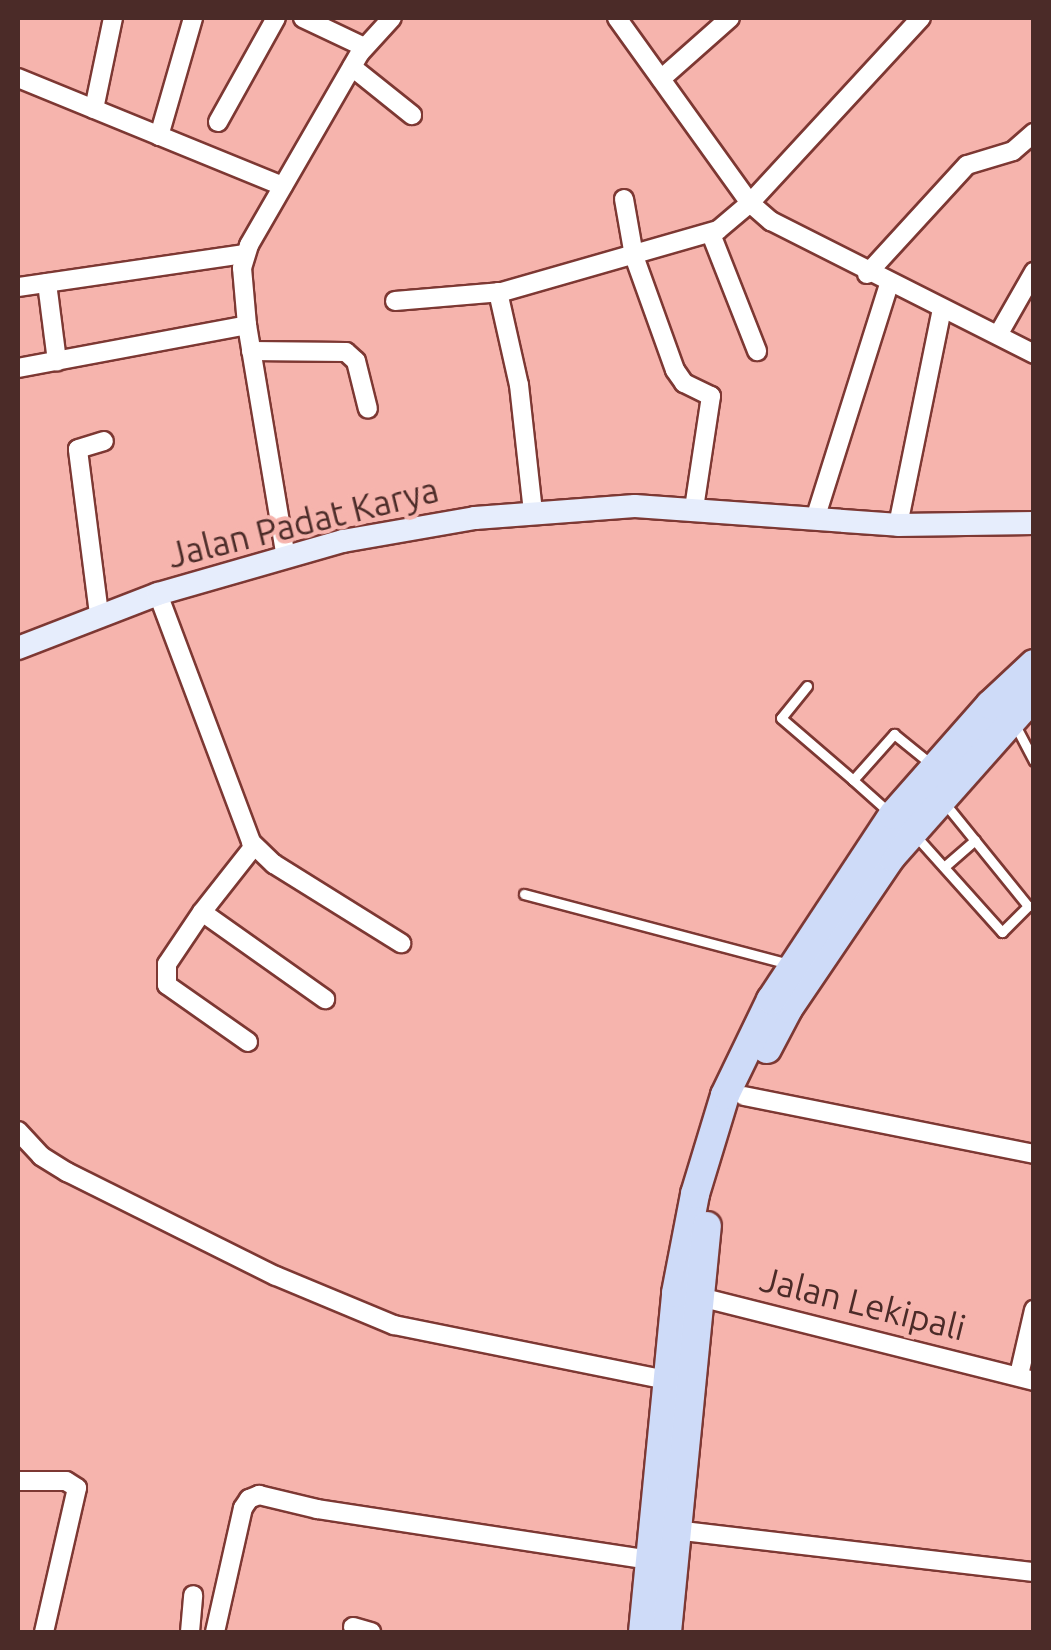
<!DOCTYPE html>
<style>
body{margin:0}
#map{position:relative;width:1051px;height:1650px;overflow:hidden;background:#f6b4ad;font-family:Ubuntu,sans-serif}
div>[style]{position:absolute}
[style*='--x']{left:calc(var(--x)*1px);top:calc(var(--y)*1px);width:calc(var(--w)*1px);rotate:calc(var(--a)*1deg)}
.roads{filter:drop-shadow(2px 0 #7d3833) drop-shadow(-2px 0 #7d3833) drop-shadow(0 2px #7d3833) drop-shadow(0 -2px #7d3833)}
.lane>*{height:9px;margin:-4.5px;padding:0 4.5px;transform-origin:4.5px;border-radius:4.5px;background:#fff}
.street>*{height:18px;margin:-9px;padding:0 9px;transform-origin:9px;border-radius:9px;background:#fff}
.secondary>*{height:22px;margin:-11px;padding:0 11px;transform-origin:11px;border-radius:11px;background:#e6edfc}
.primary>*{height:28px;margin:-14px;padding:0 14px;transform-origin:14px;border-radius:14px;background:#cedbf8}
span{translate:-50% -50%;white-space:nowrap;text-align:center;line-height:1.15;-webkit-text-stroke:8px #f6b4ad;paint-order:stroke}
.street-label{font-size:35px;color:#4b2b28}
.frame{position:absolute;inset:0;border:20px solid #4b2b28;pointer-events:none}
</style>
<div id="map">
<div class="roads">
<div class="lane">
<div style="--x:807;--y:686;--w:41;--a:129.1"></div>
<div style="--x:781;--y:718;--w:95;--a:40.7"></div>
<div style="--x:1014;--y:723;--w:43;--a:62.2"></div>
<div style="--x:891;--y:814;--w:51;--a:-138.2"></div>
<div style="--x:853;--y:780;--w:62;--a:-48.3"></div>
<div style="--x:894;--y:734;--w:48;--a:39"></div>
<div style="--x:914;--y:834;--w:132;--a:48.1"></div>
<div style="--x:1002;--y:932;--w:37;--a:-45"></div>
<div style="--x:1028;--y:906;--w:135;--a:-129"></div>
<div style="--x:944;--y:867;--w:41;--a:-41.1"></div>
<div style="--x:524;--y:894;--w:274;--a:14.8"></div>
</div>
<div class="street">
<div style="--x:303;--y:18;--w:68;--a:25.4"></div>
<div style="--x:617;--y:18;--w:228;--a:54.3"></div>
<div style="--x:750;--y:203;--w:28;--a:41"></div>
<div style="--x:771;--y:221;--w:295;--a:26.8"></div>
<div style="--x:352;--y:67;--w:77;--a:38.7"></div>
<div style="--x:18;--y:78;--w:286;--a:22.2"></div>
<div style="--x:661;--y:79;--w:92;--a:-41.5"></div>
<div style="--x:94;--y:109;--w:93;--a:-78.2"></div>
<div style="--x:218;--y:122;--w:119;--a:-60.9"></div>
<div style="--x:159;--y:136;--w:123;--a:-73.9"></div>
<div style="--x:624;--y:199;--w:58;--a:80"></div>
<div style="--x:634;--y:256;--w:121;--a:70.2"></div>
<div style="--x:675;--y:370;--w:16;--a:55"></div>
<div style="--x:684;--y:383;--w:30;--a:26"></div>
<div style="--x:711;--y:396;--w:113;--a:98.6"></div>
<div style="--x:711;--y:234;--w:126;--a:68.5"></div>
<div style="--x:867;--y:274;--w:148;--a:-47.5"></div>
<div style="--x:967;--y:165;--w:48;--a:-16.9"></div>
<div style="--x:1013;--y:151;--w:28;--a:-41"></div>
<div style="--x:47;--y:283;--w:79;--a:82.7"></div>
<div style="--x:18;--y:287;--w:229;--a:-8.3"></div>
<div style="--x:498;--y:292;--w:95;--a:77.3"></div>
<div style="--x:519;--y:385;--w:127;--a:83.7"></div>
<div style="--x:395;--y:301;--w:107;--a:-4.8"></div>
<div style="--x:502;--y:292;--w:225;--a:-16"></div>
<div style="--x:718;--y:230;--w:42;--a:-40.2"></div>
<div style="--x:750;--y:203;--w:252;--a:-47.3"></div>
<div style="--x:998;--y:335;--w:73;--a:-60.3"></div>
<div style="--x:251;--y:351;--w:95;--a:0.6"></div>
<div style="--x:346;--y:352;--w:13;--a:42"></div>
<div style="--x:356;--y:361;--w:49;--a:76"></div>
<div style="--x:18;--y:368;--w:233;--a:-10.6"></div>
<div style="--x:815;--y:519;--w:246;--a:-72.5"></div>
<div style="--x:898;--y:525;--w:221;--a:-78.5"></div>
<div style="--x:286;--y:558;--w:236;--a:-99.5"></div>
<div style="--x:247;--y:325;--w:57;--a:-95"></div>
<div style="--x:242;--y:268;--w:24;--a:-73"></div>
<div style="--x:249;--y:245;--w:222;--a:-60"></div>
<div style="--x:360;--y:53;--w:47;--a:-47.6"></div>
<div style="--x:158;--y:594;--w:265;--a:69.4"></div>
<div style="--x:251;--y:842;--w:32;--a:44"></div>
<div style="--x:274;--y:864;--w:150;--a:31.9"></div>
<div style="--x:99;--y:614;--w:166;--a:-97.3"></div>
<div style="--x:78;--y:449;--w:27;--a:-17"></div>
<div style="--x:254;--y:846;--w:84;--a:128.2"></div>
<div style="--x:202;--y:912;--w:151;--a:35.3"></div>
<div style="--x:202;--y:912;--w:63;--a:123.9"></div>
<div style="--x:167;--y:964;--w:21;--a:90"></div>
<div style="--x:167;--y:985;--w:99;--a:35.1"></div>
<div style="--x:744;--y:1096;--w:296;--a:11.3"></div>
<div style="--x:18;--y:1131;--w:34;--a:47"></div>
<div style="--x:41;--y:1156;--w:31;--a:32"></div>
<div style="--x:67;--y:1172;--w:233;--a:26.5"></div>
<div style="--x:276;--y:1276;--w:128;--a:22.6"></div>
<div style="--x:394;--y:1325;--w:278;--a:11.4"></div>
<div style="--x:692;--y:1295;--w:353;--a:14.1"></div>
<div style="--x:1019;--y:1375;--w:67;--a:-77"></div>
<div style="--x:18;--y:1481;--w:48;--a:0"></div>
<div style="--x:66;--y:1481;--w:13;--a:32"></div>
<div style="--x:77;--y:1488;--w:148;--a:102.9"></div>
<div style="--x:675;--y:1530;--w:361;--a:6.7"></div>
<div style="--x:353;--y:1627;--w:19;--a:16"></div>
<div style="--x:190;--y:1632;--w:37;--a:-85"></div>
<div style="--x:215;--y:1632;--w:127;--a:-77.3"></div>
<div style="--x:243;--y:1508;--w:11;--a:-56"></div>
<div style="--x:249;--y:1499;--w:11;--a:-22"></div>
<div style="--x:259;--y:1495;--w:60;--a:13.6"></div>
<div style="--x:317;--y:1509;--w:338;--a:8.7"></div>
</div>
<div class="secondary">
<div style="--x:18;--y:648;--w:150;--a:-21.1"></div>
<div style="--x:158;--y:594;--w:192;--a:-16"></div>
<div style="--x:343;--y:541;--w:134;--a:-9.9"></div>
<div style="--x:475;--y:518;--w:160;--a:-4.3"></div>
<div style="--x:635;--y:506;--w:264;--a:4.1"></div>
<div style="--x:898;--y:525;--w:136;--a:-0.8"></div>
</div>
<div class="primary">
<div style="--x:767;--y:1049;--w:45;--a:-62.3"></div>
<div style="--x:788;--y:1009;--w:184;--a:-55.9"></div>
<div style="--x:891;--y:857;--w:215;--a:-48.4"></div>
<div style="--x:643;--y:1632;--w:341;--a:-84.4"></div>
<div style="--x:676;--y:1293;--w:101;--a:-79.1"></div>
<div style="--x:695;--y:1194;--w:103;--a:-73.1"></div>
<div style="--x:725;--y:1095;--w:106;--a:-64.2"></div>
<div style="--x:771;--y:1000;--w:222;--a:-56.6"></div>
<div style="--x:893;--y:815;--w:147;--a:-48.6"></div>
<div style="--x:990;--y:705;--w:60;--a:-43"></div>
<div style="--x:667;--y:1632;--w:408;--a:-84.4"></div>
</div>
</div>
<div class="street-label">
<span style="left:303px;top:522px;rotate:-14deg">Jalan Padat Karya</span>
<span style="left:863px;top:1303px;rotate:14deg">Jalan Lekipali</span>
</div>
<div class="frame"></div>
</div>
